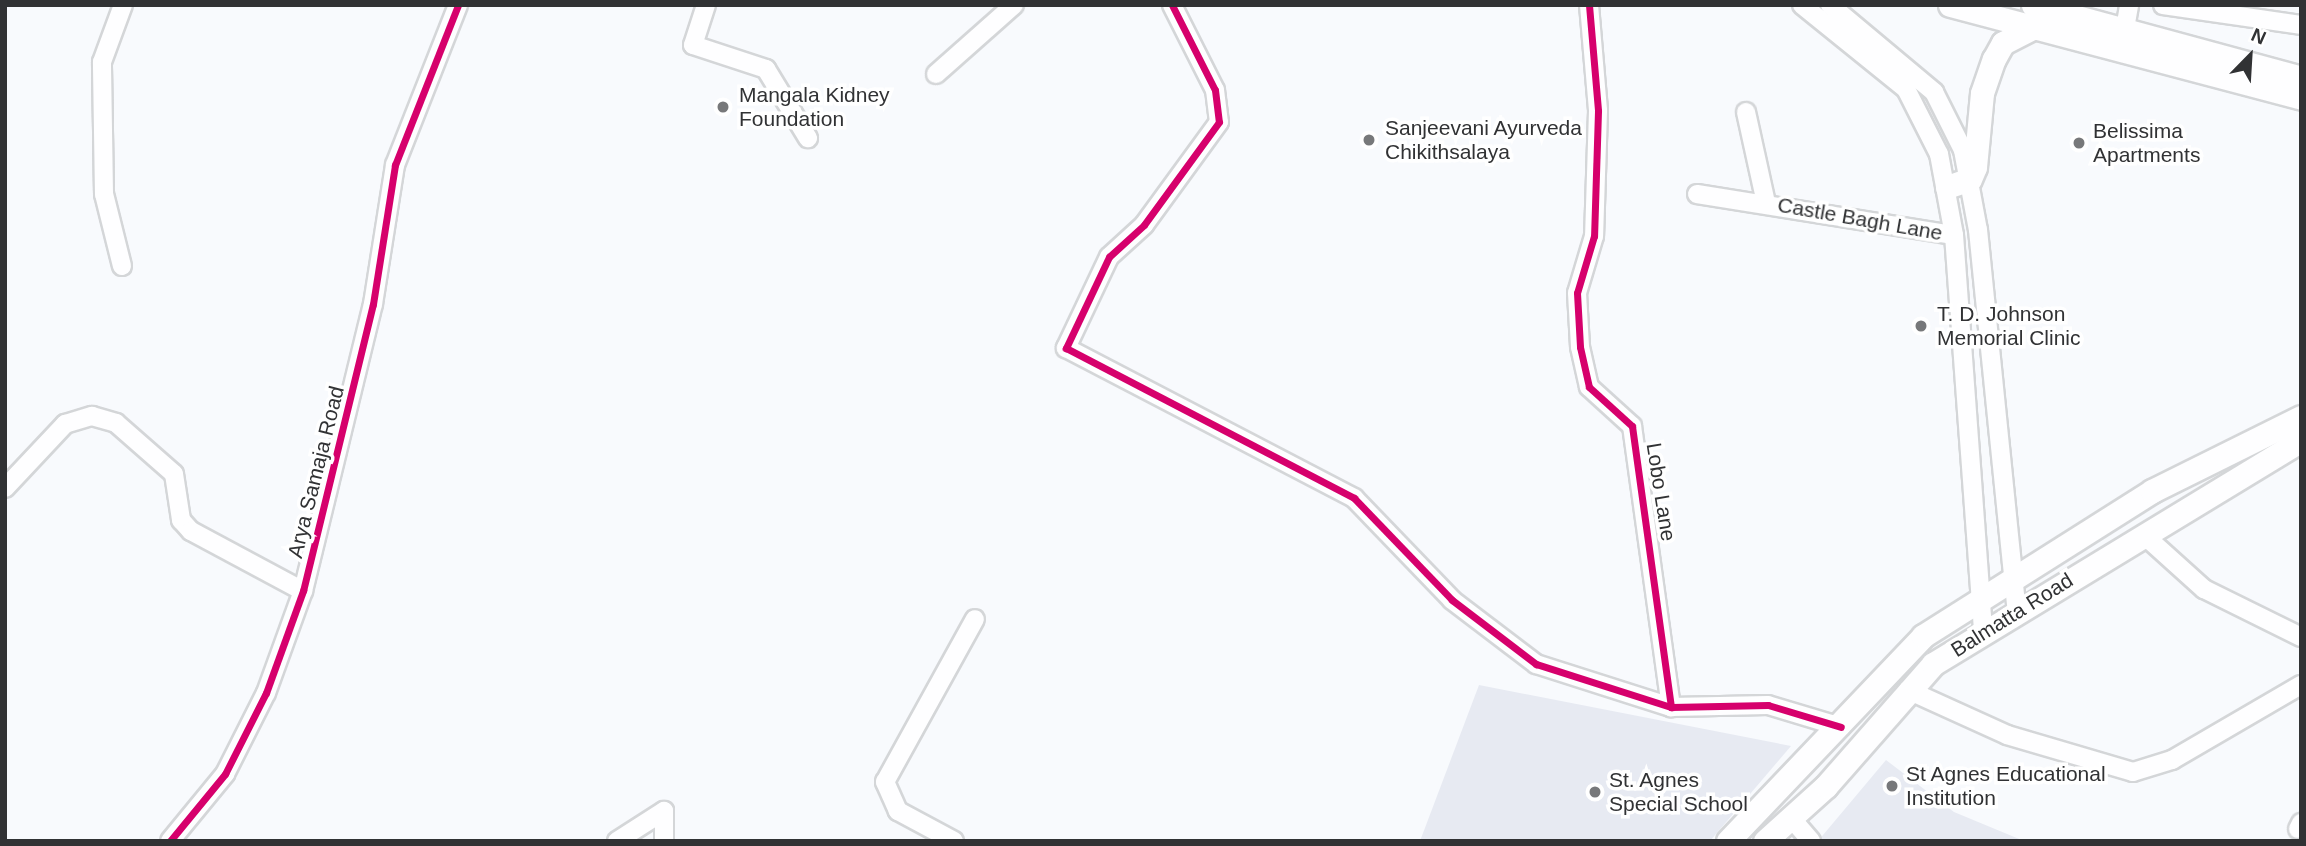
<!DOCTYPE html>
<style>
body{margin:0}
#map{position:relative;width:2306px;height:846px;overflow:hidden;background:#f8fafd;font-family:Helvetica,sans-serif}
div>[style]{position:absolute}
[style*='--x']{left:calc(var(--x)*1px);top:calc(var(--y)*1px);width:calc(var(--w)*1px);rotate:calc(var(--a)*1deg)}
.built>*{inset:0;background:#e7eaf2}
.roads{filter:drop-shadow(2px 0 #d4d6d8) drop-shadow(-2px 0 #d4d6d8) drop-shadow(0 2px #d4d6d8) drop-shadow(0 -2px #d4d6d8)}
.minor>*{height:18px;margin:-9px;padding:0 9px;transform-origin:9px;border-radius:9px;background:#fefeff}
.major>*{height:23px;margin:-11.5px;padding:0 11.5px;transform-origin:11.5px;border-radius:11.5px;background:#fefeff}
.cycleway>*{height:7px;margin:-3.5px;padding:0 3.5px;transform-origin:3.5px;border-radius:3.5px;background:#d6006c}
.dots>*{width:19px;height:19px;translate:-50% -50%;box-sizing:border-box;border:4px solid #fff;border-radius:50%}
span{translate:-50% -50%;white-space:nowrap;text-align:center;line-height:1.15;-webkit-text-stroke:7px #fff;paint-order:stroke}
.poi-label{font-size:21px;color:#313234}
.left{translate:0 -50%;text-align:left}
.street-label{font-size:21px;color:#313234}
.frame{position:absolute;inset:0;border:7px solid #313234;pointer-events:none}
.north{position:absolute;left:2215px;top:21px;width:70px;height:70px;-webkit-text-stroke:5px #fff;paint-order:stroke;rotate:24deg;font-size:19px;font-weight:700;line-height:28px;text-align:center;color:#313234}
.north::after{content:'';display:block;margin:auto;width:24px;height:32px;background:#313234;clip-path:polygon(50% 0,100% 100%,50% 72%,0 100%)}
</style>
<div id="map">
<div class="built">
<div style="clip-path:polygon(1479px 685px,1791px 746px,1710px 841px,1420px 841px)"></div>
<div style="clip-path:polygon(1886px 760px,1954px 812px,2024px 841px,1818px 841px)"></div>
</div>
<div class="roads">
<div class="minor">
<div style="--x:706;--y:5;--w:42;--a:108"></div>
<div style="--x:693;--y:45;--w:77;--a:18.2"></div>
<div style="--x:766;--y:69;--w:81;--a:58.7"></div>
<div style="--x:1172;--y:5;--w:95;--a:63.2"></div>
<div style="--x:1215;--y:90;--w:32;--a:83"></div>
<div style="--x:1219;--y:122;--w:127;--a:126.1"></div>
<div style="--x:1144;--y:225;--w:47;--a:137.6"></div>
<div style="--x:1109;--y:257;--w:101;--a:115.3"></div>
<div style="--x:1066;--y:348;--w:325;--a:27.5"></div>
<div style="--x:1354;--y:498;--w:141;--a:46.1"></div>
<div style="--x:1452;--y:600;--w:106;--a:37.3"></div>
<div style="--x:1536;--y:664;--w:142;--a:17.7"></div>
<div style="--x:1589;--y:5;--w:106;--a:85.1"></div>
<div style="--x:1598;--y:111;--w:125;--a:91.8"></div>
<div style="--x:1594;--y:236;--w:59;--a:106.6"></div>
<div style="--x:1577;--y:293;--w:54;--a:86.8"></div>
<div style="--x:1580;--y:347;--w:41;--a:77.3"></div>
<div style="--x:1589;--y:387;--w:58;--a:42.2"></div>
<div style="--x:1632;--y:426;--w:284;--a:82.1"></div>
<div style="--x:1671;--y:707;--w:97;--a:-1.2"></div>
<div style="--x:1768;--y:705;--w:76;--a:16.8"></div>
<div style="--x:1802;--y:5;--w:134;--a:38.9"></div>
<div style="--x:1906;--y:89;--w:73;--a:63.1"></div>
<div style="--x:1939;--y:154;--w:82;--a:79.5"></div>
<div style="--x:1954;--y:235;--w:397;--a:85.8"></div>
<div style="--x:1830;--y:5;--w:136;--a:39.9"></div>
<div style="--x:1934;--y:92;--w:65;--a:63.4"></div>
<div style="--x:1963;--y:150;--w:81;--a:79.4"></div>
<div style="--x:1978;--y:230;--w:383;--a:84.2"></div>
<div style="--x:2163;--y:5;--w:139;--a:8.2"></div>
<div style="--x:2123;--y:40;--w:36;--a:-80"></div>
<div style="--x:936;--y:74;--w:104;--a:-41.5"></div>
<div style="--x:1746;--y:112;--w:93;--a:77.6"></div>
<div style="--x:1697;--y:194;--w:260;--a:9.1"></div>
<div style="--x:122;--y:266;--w:74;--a:-104"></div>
<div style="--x:104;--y:194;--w:132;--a:-90.9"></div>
<div style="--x:102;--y:62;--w:61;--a:-69.8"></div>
<div style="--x:5;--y:488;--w:88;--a:-46.8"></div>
<div style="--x:65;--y:424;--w:28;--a:-17"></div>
<div style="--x:92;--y:416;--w:25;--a:16"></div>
<div style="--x:116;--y:423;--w:77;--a:41.3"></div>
<div style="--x:174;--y:474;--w:47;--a:81.3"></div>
<div style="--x:181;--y:520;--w:15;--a:48"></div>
<div style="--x:191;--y:531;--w:127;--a:28.2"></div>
<div style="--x:2144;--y:535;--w:81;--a:42"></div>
<div style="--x:2204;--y:589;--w:108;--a:26.3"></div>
<div style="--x:1908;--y:690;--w:109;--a:24.4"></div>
<div style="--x:2007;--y:735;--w:131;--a:16.4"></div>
<div style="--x:2133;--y:772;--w:41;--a:-17.1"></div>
<div style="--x:2172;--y:760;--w:149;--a:-30.2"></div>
<div style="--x:1792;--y:819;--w:29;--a:49"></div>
<div style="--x:2298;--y:829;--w:7;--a:-63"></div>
<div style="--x:170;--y:841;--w:87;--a:-50.6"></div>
<div style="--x:225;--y:774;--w:91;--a:-63.2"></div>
<div style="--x:266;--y:693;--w:109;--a:-70.1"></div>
<div style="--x:303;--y:591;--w:295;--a:-76.3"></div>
<div style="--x:373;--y:304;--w:141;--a:-81"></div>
<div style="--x:395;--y:165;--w:172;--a:-68.5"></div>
<div style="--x:617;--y:841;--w:56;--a:-32.6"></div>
<div style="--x:664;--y:811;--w:30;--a:90"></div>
<div style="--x:954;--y:841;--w:64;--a:-151.8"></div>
<div style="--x:898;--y:811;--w:32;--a:-114"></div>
<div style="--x:885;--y:782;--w:186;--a:-61.1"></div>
</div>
<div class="major">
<div style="--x:1950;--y:5;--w:363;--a:14.8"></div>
<div style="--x:2033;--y:5;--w:278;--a:15.2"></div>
<div style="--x:1947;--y:187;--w:24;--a:-19"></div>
<div style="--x:1970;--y:179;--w:13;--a:-67"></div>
<div style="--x:1975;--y:167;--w:74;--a:-84.6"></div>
<div style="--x:1982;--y:93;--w:36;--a:-71"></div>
<div style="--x:1994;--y:59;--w:18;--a:-61"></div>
<div style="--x:2003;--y:43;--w:29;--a:-27"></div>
<div style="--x:1728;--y:841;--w:283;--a:-46.4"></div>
<div style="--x:1923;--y:636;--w:271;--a:-32.3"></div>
<div style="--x:2152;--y:491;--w:166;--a:-26.4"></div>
<div style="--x:1765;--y:841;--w:82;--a:-42"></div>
<div style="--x:1826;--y:786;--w:162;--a:-48.7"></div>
<div style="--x:1933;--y:664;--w:431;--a:-31.3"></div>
</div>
</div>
<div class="cycleway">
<div style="--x:1172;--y:5;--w:95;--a:63.2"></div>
<div style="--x:1215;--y:90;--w:32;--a:83"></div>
<div style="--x:1219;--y:122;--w:127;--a:126.1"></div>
<div style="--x:1144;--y:225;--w:47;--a:137.6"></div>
<div style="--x:1109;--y:257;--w:101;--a:115.3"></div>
<div style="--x:1066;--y:348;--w:325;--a:27.5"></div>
<div style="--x:1354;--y:498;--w:141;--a:46.1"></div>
<div style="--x:1452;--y:600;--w:106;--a:37.3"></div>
<div style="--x:1536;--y:664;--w:142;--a:17.7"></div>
<div style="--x:1589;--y:5;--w:106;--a:85.1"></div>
<div style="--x:1598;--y:111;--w:125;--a:91.8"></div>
<div style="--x:1594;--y:236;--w:59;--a:106.6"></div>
<div style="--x:1577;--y:293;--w:54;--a:86.8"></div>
<div style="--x:1580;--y:347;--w:41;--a:77.3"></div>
<div style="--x:1589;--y:387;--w:58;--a:42.2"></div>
<div style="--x:1632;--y:426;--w:284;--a:82.1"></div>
<div style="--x:1671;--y:707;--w:97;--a:-1.2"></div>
<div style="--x:1768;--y:705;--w:76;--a:16.8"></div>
<div style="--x:170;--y:841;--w:87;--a:-50.6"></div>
<div style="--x:225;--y:774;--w:91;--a:-63.2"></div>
<div style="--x:266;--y:693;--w:109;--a:-70.1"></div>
<div style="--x:303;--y:591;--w:295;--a:-76.3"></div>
<div style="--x:373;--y:304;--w:141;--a:-81"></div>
<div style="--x:395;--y:165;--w:172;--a:-68.5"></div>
</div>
<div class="dots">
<div style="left:723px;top:107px;background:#77787a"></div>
<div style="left:1369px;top:140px;background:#77787a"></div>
<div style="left:2079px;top:143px;background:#77787a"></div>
<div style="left:1921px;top:326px;background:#77787a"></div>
<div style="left:1892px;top:786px;background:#77787a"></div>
<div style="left:1595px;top:792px;background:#77787a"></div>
</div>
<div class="poi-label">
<span class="left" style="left:739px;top:107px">Mangala Kidney<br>Foundation</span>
<span class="left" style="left:1385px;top:140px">Sanjeevani Ayurveda<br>Chikithsalaya</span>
<span class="left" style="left:2093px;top:143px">Belissima<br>Apartments</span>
<span class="left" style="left:1937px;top:326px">T. D. Johnson<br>Memorial Clinic</span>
<span class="left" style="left:1906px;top:786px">St Agnes Educational<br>Institution</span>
<span class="left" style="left:1609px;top:792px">St. Agnes<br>Special School</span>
</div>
<div class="street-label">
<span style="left:1860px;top:219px;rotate:10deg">Castle Bagh Lane</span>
<span style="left:316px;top:472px;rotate:-76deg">Arya Samaja Road</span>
<span style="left:1661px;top:492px;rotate:81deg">Lobo Lane</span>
<span style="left:2012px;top:615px;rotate:-32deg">Balmatta Road</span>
</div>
<div class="frame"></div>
<div class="north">N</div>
</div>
